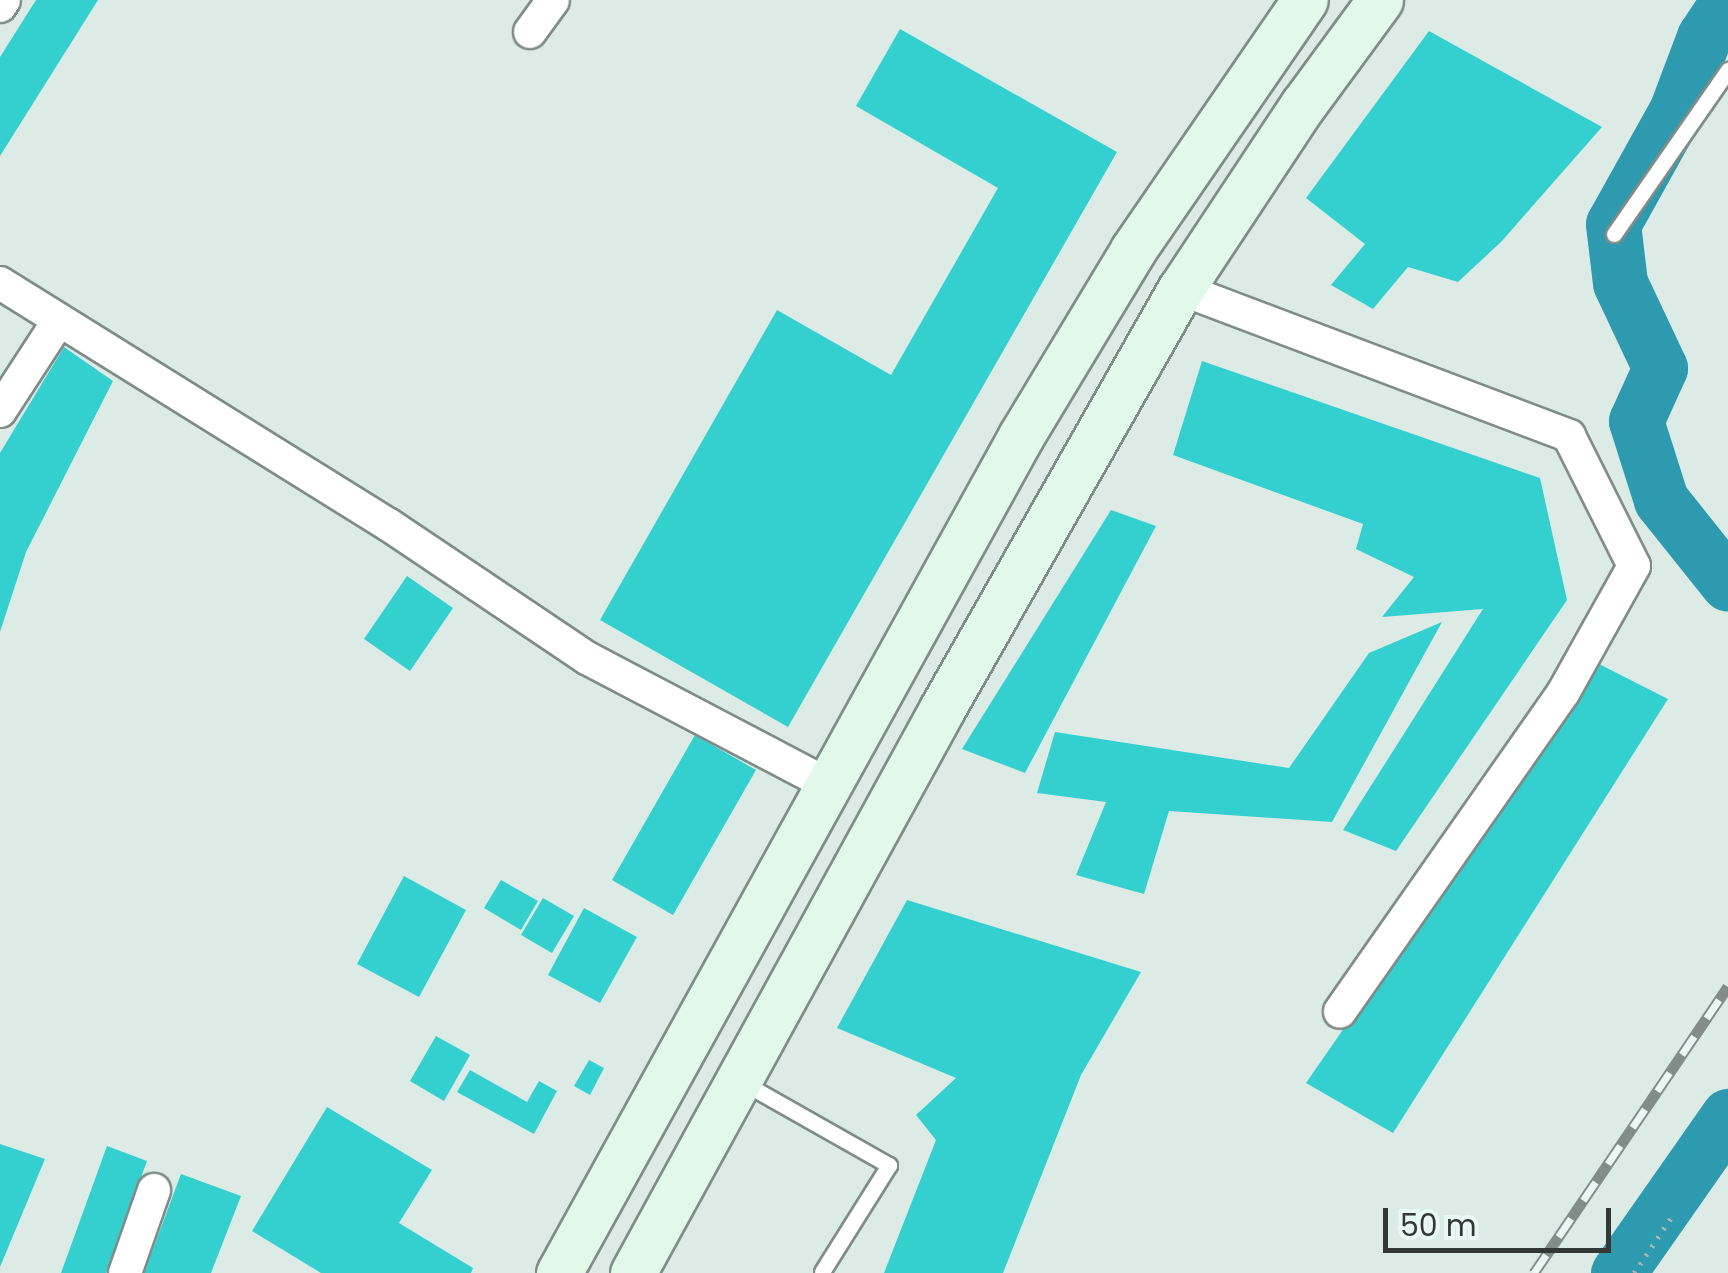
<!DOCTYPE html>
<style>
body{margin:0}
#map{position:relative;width:1728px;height:1273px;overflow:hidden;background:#dcebe6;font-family:Poppins,sans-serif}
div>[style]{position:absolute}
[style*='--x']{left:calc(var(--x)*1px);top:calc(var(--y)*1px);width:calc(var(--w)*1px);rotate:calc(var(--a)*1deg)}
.river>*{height:55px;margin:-27.5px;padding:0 27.5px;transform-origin:27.5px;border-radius:27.5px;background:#2e9aaf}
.building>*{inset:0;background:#34d0d0}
.path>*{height:5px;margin-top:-2.5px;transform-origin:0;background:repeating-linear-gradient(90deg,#a6b3af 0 2.5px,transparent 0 10.5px)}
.roads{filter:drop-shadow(2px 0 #7f8c88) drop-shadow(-2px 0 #7f8c88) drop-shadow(0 2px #7f8c88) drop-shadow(0 -2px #7f8c88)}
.lane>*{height:15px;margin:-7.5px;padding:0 7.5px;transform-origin:7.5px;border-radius:7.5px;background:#fff}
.street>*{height:32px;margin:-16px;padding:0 16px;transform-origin:16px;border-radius:16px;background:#fff}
.secondary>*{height:45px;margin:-22.5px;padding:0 22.5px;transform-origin:22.5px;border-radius:22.5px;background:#e1f8eb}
.rail>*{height:11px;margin-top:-5.5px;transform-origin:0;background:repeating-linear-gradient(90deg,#e9f8f4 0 22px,#828d89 0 44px);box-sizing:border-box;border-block:2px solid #828d89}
span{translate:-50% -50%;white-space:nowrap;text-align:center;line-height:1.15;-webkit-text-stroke:8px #e9f8f4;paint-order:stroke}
.scale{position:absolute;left:1383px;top:1208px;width:228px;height:45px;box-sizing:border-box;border:5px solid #323836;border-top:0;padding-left:12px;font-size:30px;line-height:35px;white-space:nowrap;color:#323836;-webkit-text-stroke:8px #e9f8f4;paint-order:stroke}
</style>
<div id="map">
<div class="river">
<div style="--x:1728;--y:1;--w:43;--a:123.7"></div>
<div style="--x:1704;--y:37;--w:79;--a:110.7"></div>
<div style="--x:1676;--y:111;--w:129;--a:119.1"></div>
<div style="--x:1613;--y:224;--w:59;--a:83.2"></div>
<div style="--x:1620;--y:283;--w:94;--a:64.8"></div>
<div style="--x:1660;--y:368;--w:58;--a:114.4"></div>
<div style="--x:1636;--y:421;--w:83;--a:72.4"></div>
<div style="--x:1661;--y:500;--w:107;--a:51.4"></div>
<div style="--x:1618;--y:1273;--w:192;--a:-55"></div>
</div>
<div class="building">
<div style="clip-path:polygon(36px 0,98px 0,0 156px,0 57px)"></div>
<div style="clip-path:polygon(900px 29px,1117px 152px,788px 727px,600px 620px,777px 310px,891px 375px,998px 188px,856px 106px)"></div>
<div style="clip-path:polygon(1429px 31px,1602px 127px,1501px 242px,1458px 282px,1408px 267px,1373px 309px,1331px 285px,1365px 244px,1306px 198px)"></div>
<div style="clip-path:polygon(64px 347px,113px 381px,26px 552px,0 632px,0 453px)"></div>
<div style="clip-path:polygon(1202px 361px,1540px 478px,1567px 600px,1396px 851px,1343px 830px,1483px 609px,1382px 617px,1414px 577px,1356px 549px,1363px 524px,1173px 455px)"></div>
<div style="clip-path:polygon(1111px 510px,1156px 526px,1025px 773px,962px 749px)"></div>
<div style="clip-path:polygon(407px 576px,453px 608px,410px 671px,364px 639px)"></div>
<div style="clip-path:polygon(1442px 622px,1332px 822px,1169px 811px,1144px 894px,1076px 875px,1106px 802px,1037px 793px,1055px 732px,1289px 768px,1369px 653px)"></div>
<div style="clip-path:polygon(1597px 663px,1668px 699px,1393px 1133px,1306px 1083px)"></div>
<div style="clip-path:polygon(695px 735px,756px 770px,673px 915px,612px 880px)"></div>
<div style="clip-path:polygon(404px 876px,466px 910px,419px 997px,357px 964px)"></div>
<div style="clip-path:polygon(501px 880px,538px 901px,521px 930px,484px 908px)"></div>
<div style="clip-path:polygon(543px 898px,574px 916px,552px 953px,521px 935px)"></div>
<div style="clip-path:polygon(907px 900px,1141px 972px,1081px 1075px,1003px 1273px,884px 1273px,936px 1140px,916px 1115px,956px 1078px,837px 1028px)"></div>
<div style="clip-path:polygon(584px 908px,637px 937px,600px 1003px,548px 975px)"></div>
<div style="clip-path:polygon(436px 1036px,470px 1055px,444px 1101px,410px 1081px)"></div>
<div style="clip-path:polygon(589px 1060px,604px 1068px,590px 1095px,574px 1086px)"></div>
<div style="clip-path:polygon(470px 1070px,527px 1102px,539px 1081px,557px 1091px,534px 1134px,457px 1092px)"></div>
<div style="clip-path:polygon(327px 1107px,432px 1170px,399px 1223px,473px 1268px,471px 1273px,321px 1273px,252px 1231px)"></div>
<div style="clip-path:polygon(0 1144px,45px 1159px,0 1267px)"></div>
<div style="clip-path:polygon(107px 1146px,147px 1161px,106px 1273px,61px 1273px)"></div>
<div style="clip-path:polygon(181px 1174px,241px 1196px,211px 1273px,144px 1273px)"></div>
</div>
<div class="path">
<div style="--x:1634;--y:1273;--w:73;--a:-56.1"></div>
</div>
<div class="roads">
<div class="lane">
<div style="--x:1614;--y:234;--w:200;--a:-55.2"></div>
<div style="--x:742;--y:1082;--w:169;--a:29.5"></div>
<div style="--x:889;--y:1165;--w:126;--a:122.1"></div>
</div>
<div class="street">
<div style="--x:0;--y:6;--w:7;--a:-56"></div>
<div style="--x:530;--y:32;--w:39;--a:-54"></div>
<div style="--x:0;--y:283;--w:458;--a:31.9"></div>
<div style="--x:389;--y:525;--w:239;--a:33.9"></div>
<div style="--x:587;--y:658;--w:273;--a:27.7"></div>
<div style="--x:1181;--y:289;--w:415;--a:20.7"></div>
<div style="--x:1569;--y:436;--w:145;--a:63.4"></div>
<div style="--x:1634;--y:566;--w:145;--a:119.2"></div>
<div style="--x:1563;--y:693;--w:389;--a:125"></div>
<div style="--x:0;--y:411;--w:108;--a:-57"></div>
<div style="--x:125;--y:1273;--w:88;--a:-70.7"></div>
</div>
<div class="secondary">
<div style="--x:559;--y:1273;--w:956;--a:-61.1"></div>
<div style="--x:1021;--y:436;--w:217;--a:-58.9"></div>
<div style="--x:1133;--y:250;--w:303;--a:-55.5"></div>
<div style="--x:633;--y:1273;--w:643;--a:-61.28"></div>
<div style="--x:942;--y:709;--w:483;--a:-60.4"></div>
<div style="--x:1181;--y:289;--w:221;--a:-56.5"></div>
<div style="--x:1303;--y:105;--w:130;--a:-53.7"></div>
</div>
</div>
<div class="rail">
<div style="--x:1534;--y:1273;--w:346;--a:-55.9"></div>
</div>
<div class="scale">50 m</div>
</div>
